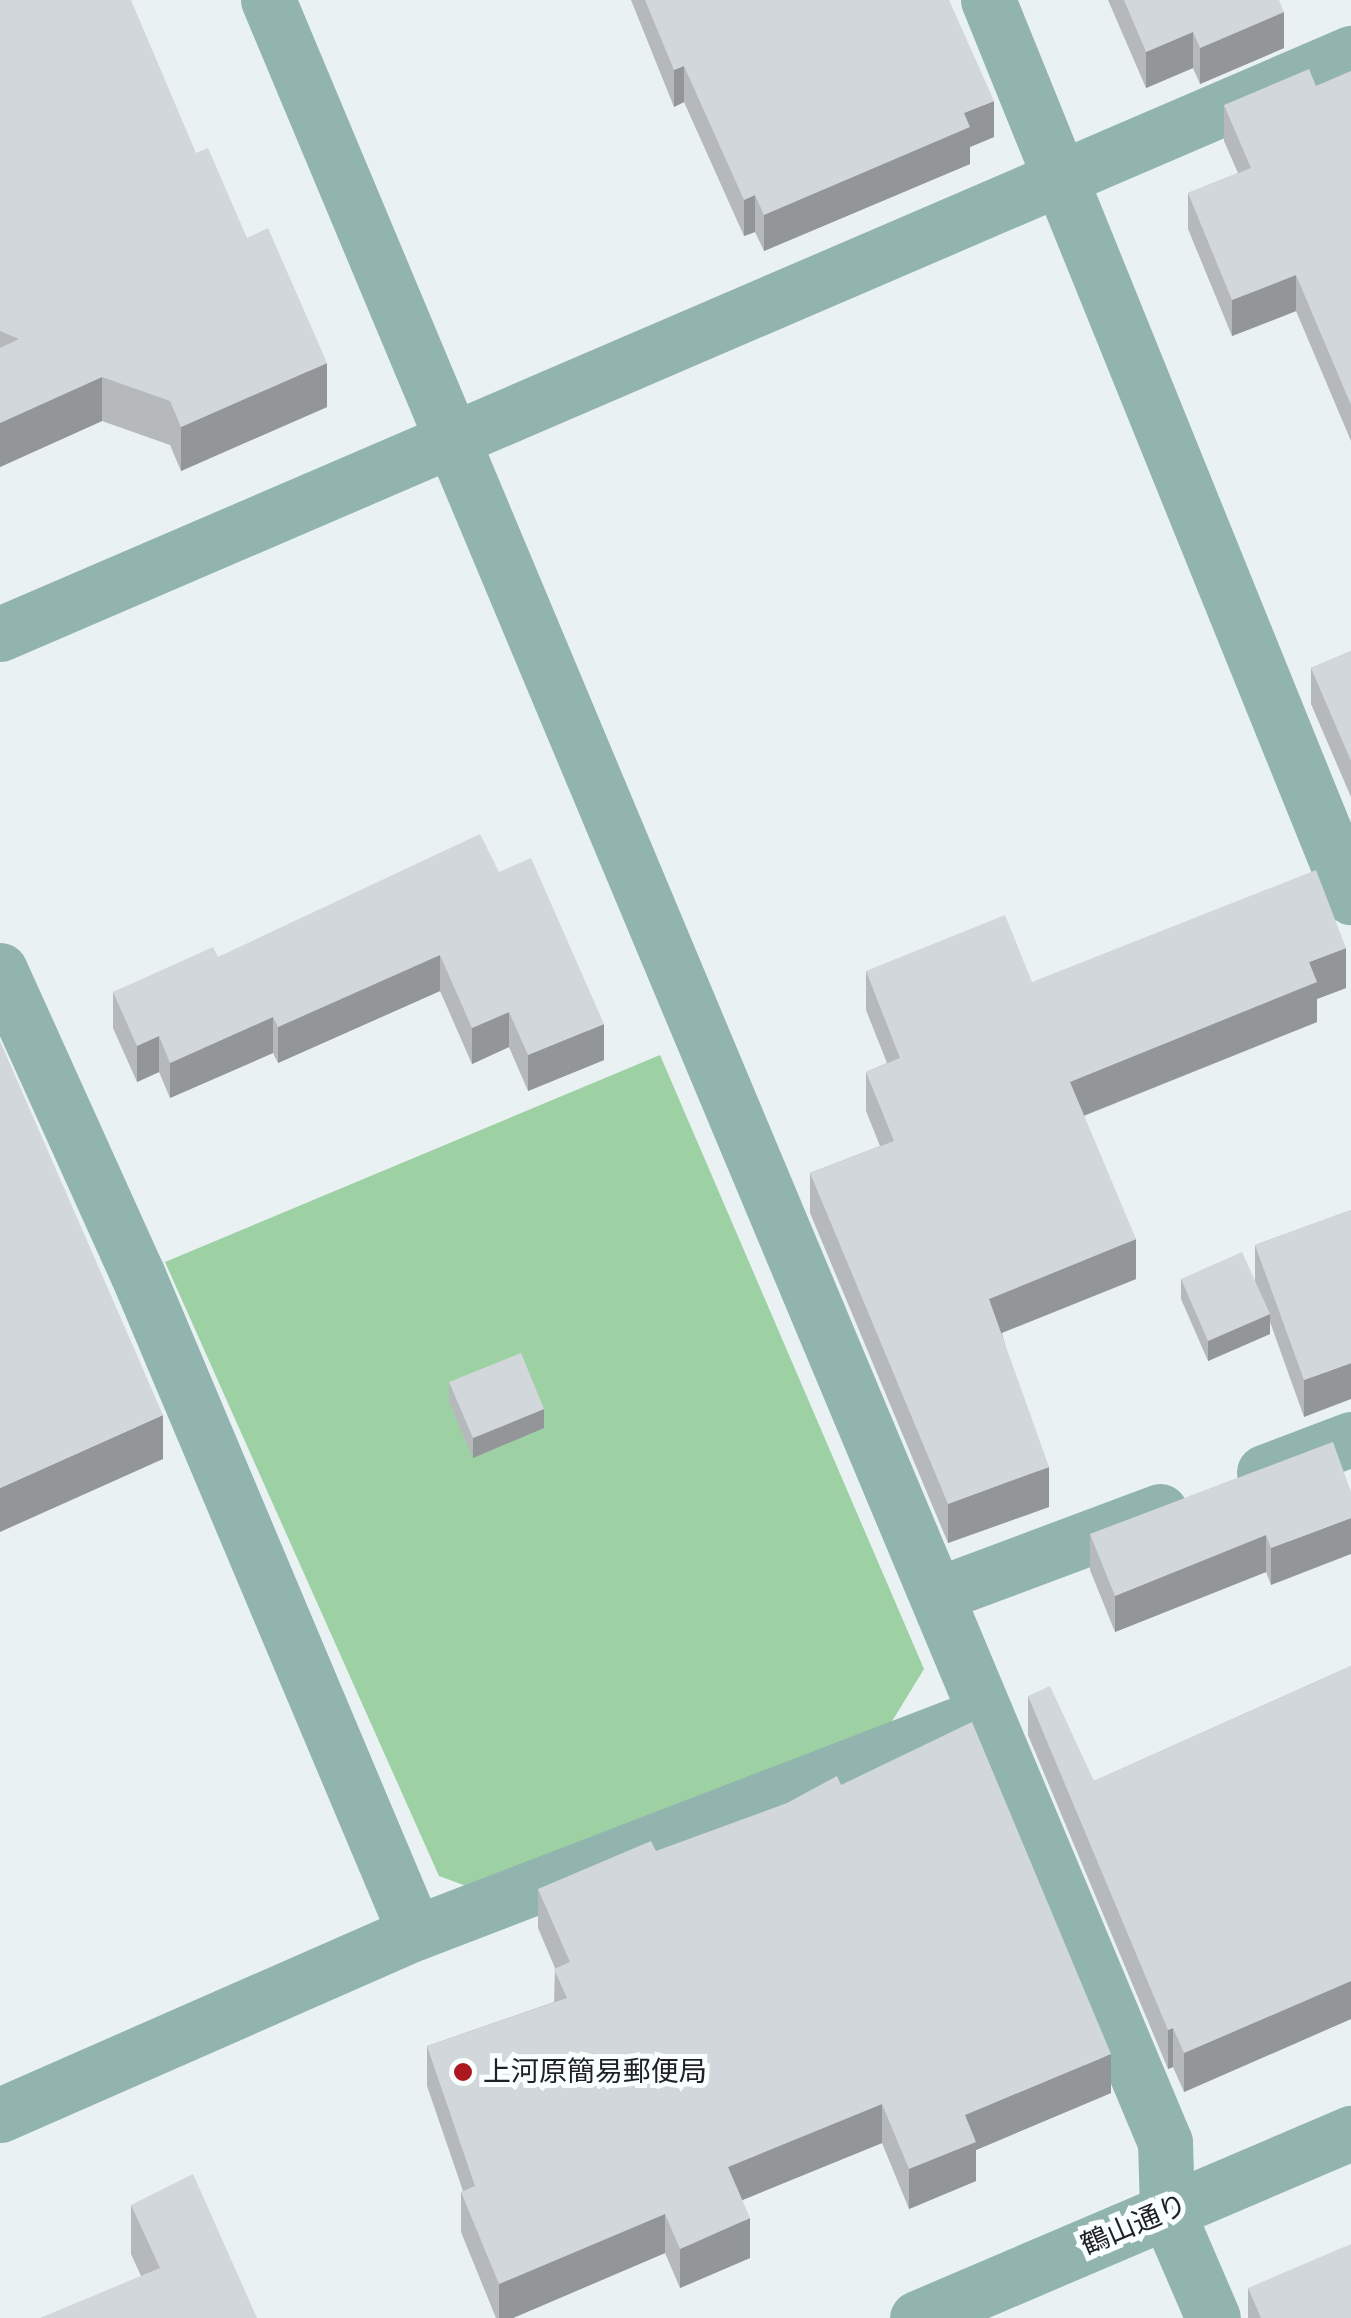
<!DOCTYPE html>
<meta charset="utf-8">
<style>
body{margin:0}
#map{position:relative;width:1351px;height:2318px;overflow:hidden;background:#eaf1f3;font-family:"Crimson Pro","Noto Sans JP",serif}
div>[style]{position:absolute}
[style*='--x']{left:calc(var(--x)*1px);top:calc(var(--y)*1px);width:calc(var(--w)*1px);rotate:calc(var(--a)*1deg)}
.green>*{inset:0;background:#9dd1a4}
.minor>*{height:55px;margin:-27.5px;padding:0 27.5px;transform-origin:27.5px;border-radius:27.5px;background:#91b4ae}
.tertiary>*{height:55px;margin:-27.5px;padding:0 27.5px;transform-origin:27.5px;border-radius:27.5px;background:#91b4ae}
.wall>*{inset:0;background:#b5b9bc}
.shaded-wall>*{inset:0;background:#939699}
.building>*{inset:0;background:#d2d7db}
.dots>*{width:28px;height:28px;translate:-50% -50%;box-sizing:border-box;border:5px solid #f9feff;border-radius:50%}
span{translate:-50% -50%;white-space:nowrap;text-align:center;line-height:1.15;-webkit-text-stroke:10px #f9feff;paint-order:stroke}
.poi-label{font-size:28px;color:#1f2122}
.left{translate:0 -50%;text-align:left}
.street-label{font-size:28px;color:#1f2122}
</style>
<div id="map">
<div class="green">
<div style="clip-path:polygon(660px 1055px,924px 1669px,891px 1723px,466px 1886px,439px 1876px,165px 1262px)"></div>
</div>
<div class="minor">
<div style="--x:268;--y:0;--w:2322;--a:67.28"></div>
<div style="--x:1165;--y:2142;--w:69;--a:88.3"></div>
<div style="--x:1167;--y:2211;--w:116;--a:66.7"></div>
<div style="--x:988;--y:0;--w:968;--a:67.97"></div>
<div style="--x:0;--y:634;--w:1471;--a:-23.27"></div>
<div style="--x:0;--y:970;--w:333;--a:65.7"></div>
<div style="--x:137;--y:1273;--w:716;--a:67.16"></div>
<div style="--x:1264;--y:1472;--w:93;--a:-20.8"></div>
<div style="--x:938;--y:1594;--w:237;--a:-20.5"></div>
<div style="--x:0;--y:2115;--w:453;--a:-23.7"></div>
<div style="--x:415;--y:1933;--w:611;--a:-21.02"></div>
</div>
<div class="tertiary">
<div style="--x:917;--y:2318;--w:472;--a:-23.1"></div>
</div>
<div class="wall">
<div style="clip-path:polygon(0 0,196px 153px,247px 238px,327px 407px,181px 471px,170px 445px,102px 421px,0 467px)"></div>
<div style="clip-path:polygon(631px 0,949px 0,994px 137px,970px 147px,970px 164px,764px 251px,755px 232px,744px 236px,684px 102px,674px 107px)"></div>
<div style="clip-path:polygon(1108px 0,1279px 0,1284px 48px,1200px 84px,1193px 68px,1146px 88px)"></div>
<div style="clip-path:polygon(1351px 71px,1351px 441px,1296px 311px,1232px 336px,1188px 229px,1188px 193px,1238px 173px,1224px 141px,1224px 105px,1316px 86px)"></div>
<div style="clip-path:polygon(1351px 651px,1351px 797px,1311px 704px,1311px 668px)"></div>
<div style="clip-path:polygon(499px 872px,604px 1060px,528px 1091px,509px 1047px,472px 1064px,440px 991px,278px 1063px,273px 1053px,170px 1098px,159px 1072px,137px 1082px,113px 1028px,113px 992px,218px 957px)"></div>
<div style="clip-path:polygon(866px 971px,1032px 982px,1346px 988px,1317px 999px,1317px 1022px,1084px 1116px,1136px 1279px,1002px 1333px,1049px 1507px,948px 1543px,810px 1213px,810px 1173px,880px 1146px,866px 1111px,866px 1072px,887px 1063px,866px 1010px)"></div>
<div style="clip-path:polygon(1351px 1210px,1304px 1417px,1270px 1322px,1270px 1334px,1208px 1361px,1181px 1299px,1181px 1279px,1255px 1282px,1255px 1245px)"></div>
<div style="clip-path:polygon(449px 1382px,544px 1428px,473px 1458px,449px 1402px)"></div>
<div style="clip-path:polygon(1333px 1442px,1271px 1585px,1266px 1572px,1115px 1632px,1090px 1570px,1090px 1534px)"></div>
<div style="clip-path:polygon(1351px 1666px,1351px 2019px,1184px 2092px,1173px 2067px,1168px 2069px,1028px 1735px,1028px 1696px,1094px 1781px)"></div>
<div style="clip-path:polygon(841px 1785px,1111px 2093px,976px 2150px,976px 2181px,909px 2209px,882px 2143px,742px 2200px,750px 2258px,680px 2288px,665px 2253px,513px 2318px,496px 2318px,461px 2232px,461px 2192px,463px 2191px,427px 2086px,427px 2046px,554px 2002px,555px 1968px,538px 1928px,538px 1889px,656px 1851px)"></div>
<div style="clip-path:polygon(131px 2205px,257px 2318px,141px 2276px,131px 2254px)"></div>
<div style="clip-path:polygon(1248px 2288px,1351px 2318px,1248px 2318px)"></div>
</div>
<div class="shaded-wall">
<div style="clip-path:polygon(1284px 12px,1284px 48px,1200px 84px,1200px 48px)"></div>
<div style="clip-path:polygon(1193px 32px,1193px 68px,1146px 88px,1146px 52px)"></div>
<div style="clip-path:polygon(684px 66px,684px 102px,674px 107px,674px 70px)"></div>
<div style="clip-path:polygon(994px 101px,994px 137px,970px 147px,970px 164px,764px 251px,764px 215px,964px 113px)"></div>
<div style="clip-path:polygon(755px 195px,755px 232px,744px 236px,744px 200px)"></div>
<div style="clip-path:polygon(1296px 275px,1296px 311px,1232px 336px,1232px 300px)"></div>
<div style="clip-path:polygon(327px 363px,327px 407px,181px 471px,181px 427px)"></div>
<div style="clip-path:polygon(102px 377px,102px 421px,0 467px,0 423px)"></div>
<div style="clip-path:polygon(1346px 948px,1346px 988px,1317px 999px,1317px 1022px,1070px 1121px,1070px 1082px,1309px 962px)"></div>
<div style="clip-path:polygon(440px 955px,440px 991px,278px 1063px,278px 1027px)"></div>
<div style="clip-path:polygon(509px 1012px,509px 1047px,472px 1064px,472px 1028px)"></div>
<div style="clip-path:polygon(273px 1017px,273px 1053px,170px 1098px,170px 1063px)"></div>
<div style="clip-path:polygon(604px 1024px,604px 1060px,528px 1091px,528px 1055px)"></div>
<div style="clip-path:polygon(159px 1036px,159px 1072px,137px 1082px,137px 1046px)"></div>
<div style="clip-path:polygon(1136px 1239px,1136px 1279px,989px 1338px,989px 1299px)"></div>
<div style="clip-path:polygon(1270px 1314px,1270px 1334px,1208px 1361px,1208px 1341px)"></div>
<div style="clip-path:polygon(1351px 1363px,1351px 1399px,1304px 1417px,1304px 1380px)"></div>
<div style="clip-path:polygon(544px 1409px,544px 1428px,473px 1458px,473px 1438px)"></div>
<div style="clip-path:polygon(163px 1415px,163px 1459px,0 1532px,0 1488px)"></div>
<div style="clip-path:polygon(1049px 1467px,1049px 1507px,948px 1543px,948px 1504px)"></div>
<div style="clip-path:polygon(1351px 1518px,1351px 1554px,1271px 1585px,1271px 1548px)"></div>
<div style="clip-path:polygon(1266px 1535px,1266px 1572px,1115px 1632px,1115px 1596px)"></div>
<div style="clip-path:polygon(1351px 1981px,1351px 2019px,1184px 2092px,1184px 2053px)"></div>
<div style="clip-path:polygon(1173px 2028px,1173px 2067px,1168px 2069px,1168px 2030px)"></div>
<div style="clip-path:polygon(1111px 2054px,1111px 2093px,976px 2150px,976px 2181px,909px 2209px,909px 2169px,965px 2115px)"></div>
<div style="clip-path:polygon(882px 2104px,882px 2143px,728px 2206px,728px 2167px)"></div>
<div style="clip-path:polygon(665px 2214px,665px 2253px,513px 2318px,499px 2318px,499px 2284px)"></div>
<div style="clip-path:polygon(750px 2218px,750px 2258px,680px 2288px,680px 2249px)"></div>
</div>
<div class="building">
<div style="clip-path:polygon(0 0,131px 0,196px 153px,208px 148px,247px 238px,268px 228px,327px 363px,181px 427px,170px 401px,102px 377px,0 423px,0 348px,19px 339px,0 331px)"></div>
<div style="clip-path:polygon(645px 0,949px 0,994px 101px,964px 113px,970px 127px,764px 215px,755px 195px,744px 200px,684px 66px,674px 70px)"></div>
<div style="clip-path:polygon(1124px 0,1279px 0,1284px 12px,1200px 48px,1193px 32px,1146px 52px)"></div>
<div style="clip-path:polygon(1309px 69px,1316px 86px,1351px 71px,1351px 405px,1296px 275px,1232px 300px,1188px 193px,1251px 168px,1224px 105px)"></div>
<div style="clip-path:polygon(1351px 651px,1351px 761px,1311px 668px)"></div>
<div style="clip-path:polygon(480px 834px,499px 872px,531px 858px,604px 1024px,528px 1055px,509px 1012px,472px 1028px,440px 955px,278px 1027px,273px 1017px,170px 1063px,159px 1036px,137px 1046px,113px 992px,213px 947px,218px 957px)"></div>
<div style="clip-path:polygon(1316px 870px,1346px 948px,1309px 962px,1317px 982px,1070px 1082px,1136px 1239px,989px 1299px,1049px 1467px,948px 1504px,810px 1173px,894px 1141px,866px 1072px,900px 1058px,866px 971px,1005px 915px,1032px 982px)"></div>
<div style="clip-path:polygon(0 1041px,163px 1415px,0 1488px)"></div>
<div style="clip-path:polygon(1351px 1210px,1351px 1363px,1304px 1380px,1255px 1245px)"></div>
<div style="clip-path:polygon(1242px 1252px,1270px 1314px,1208px 1341px,1181px 1279px)"></div>
<div style="clip-path:polygon(521px 1353px,544px 1409px,473px 1438px,449px 1382px)"></div>
<div style="clip-path:polygon(1333px 1442px,1351px 1492px,1351px 1518px,1271px 1548px,1266px 1535px,1115px 1596px,1090px 1534px)"></div>
<div style="clip-path:polygon(1351px 1666px,1351px 1981px,1184px 2053px,1173px 2028px,1168px 2030px,1028px 1696px,1050px 1686px,1094px 1781px)"></div>
<div style="clip-path:polygon(972px 1722px,1111px 2054px,965px 2115px,976px 2142px,909px 2169px,882px 2104px,728px 2167px,750px 2218px,680px 2249px,665px 2214px,499px 2284px,461px 2192px,475px 2186px,427px 2046px,567px 1998px,554px 1969px,570px 1962px,538px 1889px,651px 1841px,656px 1851px,787px 1803px,837px 1776px,841px 1785px)"></div>
<div style="clip-path:polygon(193px 2174px,257px 2318px,40px 2318px,160px 2268px,131px 2205px)"></div>
<div style="clip-path:polygon(1351px 2244px,1351px 2318px,1261px 2318px,1248px 2288px)"></div>
</div>
<div class="dots">
<div style="left:463px;top:2072px;background:#ac1822"></div>
</div>
<div class="poi-label">
<span class="left" style="left:483px;top:2072px">上河原簡易郵便局</span>
</div>
<div class="street-label">
<span style="left:1134px;top:2225px;rotate:-23deg">鶴山通り</span>
</div>
</div>
